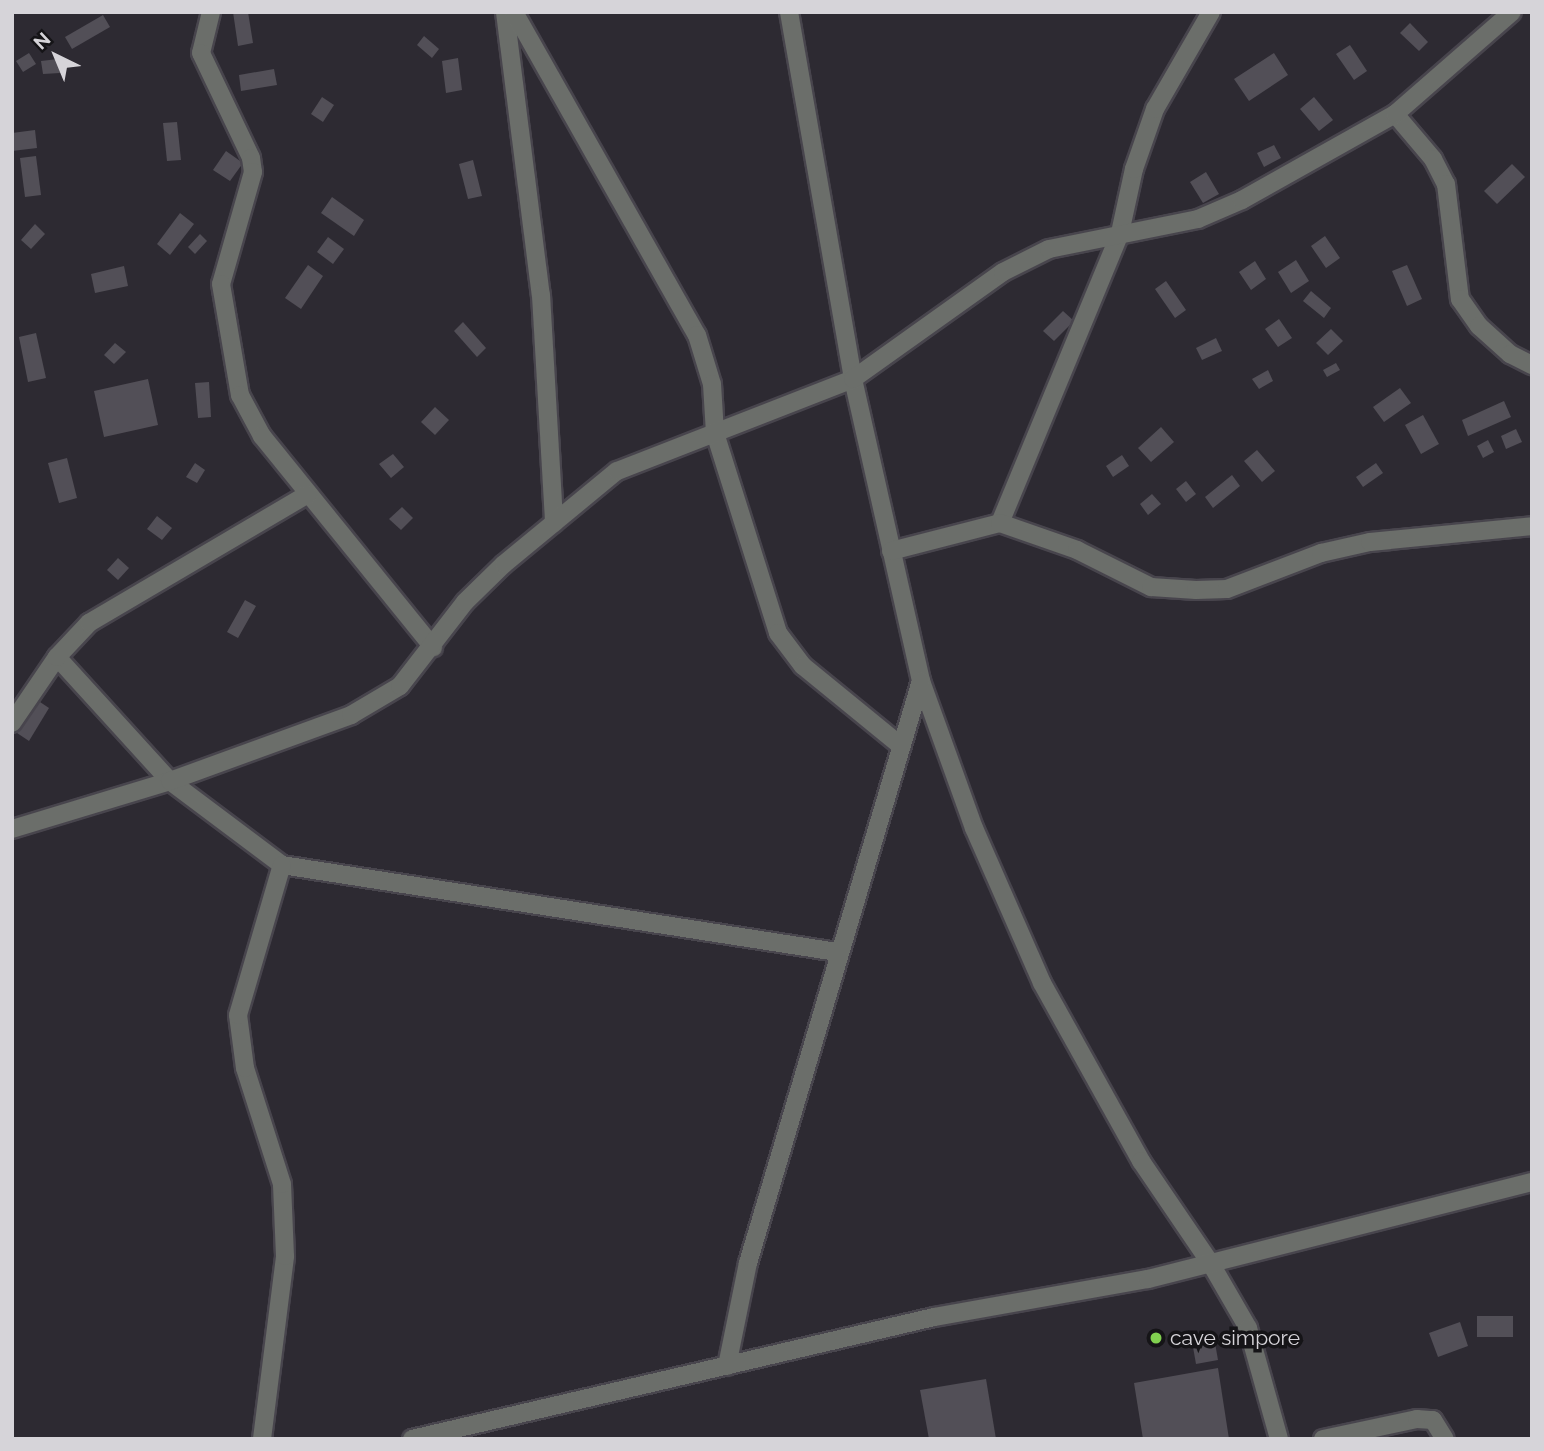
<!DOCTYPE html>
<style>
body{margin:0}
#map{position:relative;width:1544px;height:1451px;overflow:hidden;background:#2d2a32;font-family:Raleway,sans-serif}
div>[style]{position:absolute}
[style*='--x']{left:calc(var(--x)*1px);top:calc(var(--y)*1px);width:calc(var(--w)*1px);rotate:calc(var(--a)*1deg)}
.building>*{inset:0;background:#524f57}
.roads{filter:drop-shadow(2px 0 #48454d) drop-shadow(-2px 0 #48454d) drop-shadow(0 2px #48454d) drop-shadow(0 -2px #48454d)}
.minor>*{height:18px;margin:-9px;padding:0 9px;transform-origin:9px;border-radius:9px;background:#6b6e6a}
.dots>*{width:19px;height:19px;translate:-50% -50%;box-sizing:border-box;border:4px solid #151417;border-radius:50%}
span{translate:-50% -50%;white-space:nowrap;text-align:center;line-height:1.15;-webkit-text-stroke:7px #151417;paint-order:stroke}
.poi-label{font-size:21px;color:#d6d4d9}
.left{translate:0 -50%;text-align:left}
.frame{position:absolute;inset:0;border:14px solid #d6d4d9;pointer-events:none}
.north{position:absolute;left:21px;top:21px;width:70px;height:70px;-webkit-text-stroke:5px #151417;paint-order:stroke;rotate:317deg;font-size:19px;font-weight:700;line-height:28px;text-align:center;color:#d6d4d9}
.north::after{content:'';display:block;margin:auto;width:24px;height:32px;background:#d6d4d9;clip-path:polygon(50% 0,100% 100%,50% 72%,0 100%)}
</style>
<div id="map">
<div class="building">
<div style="clip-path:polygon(233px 12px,248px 12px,253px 43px,238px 46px)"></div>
<div style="clip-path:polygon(103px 15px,110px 27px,72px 49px,65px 37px)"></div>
<div style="clip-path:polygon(1410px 23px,1428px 42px,1419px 51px,1400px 33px)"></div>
<div style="clip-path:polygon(424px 36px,439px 49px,432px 58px,417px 45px)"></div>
<div style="clip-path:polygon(1350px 45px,1367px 71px,1354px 80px,1336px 54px)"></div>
<div style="clip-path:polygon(29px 53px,36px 64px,23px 72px,16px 61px)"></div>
<div style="clip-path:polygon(1274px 53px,1288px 75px,1249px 101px,1234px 79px)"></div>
<div style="clip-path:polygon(458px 58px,462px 90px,446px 93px,442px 61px)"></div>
<div style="clip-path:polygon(58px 59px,60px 73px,43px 74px,41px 61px)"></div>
<div style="clip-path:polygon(274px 69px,277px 85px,241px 91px,239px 75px)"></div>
<div style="clip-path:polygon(322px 97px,334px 105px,323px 122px,311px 114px)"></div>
<div style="clip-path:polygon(1314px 97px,1333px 120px,1319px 131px,1300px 109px)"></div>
<div style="clip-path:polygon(177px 122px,181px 160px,167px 161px,163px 123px)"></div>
<div style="clip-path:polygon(35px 130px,37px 148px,12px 151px,12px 133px)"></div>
<div style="clip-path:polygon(1274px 145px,1281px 158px,1264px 167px,1257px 153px)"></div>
<div style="clip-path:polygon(226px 151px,243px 163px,230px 181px,213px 170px)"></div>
<div style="clip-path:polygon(36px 156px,41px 195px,25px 197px,20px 158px)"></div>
<div style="clip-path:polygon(473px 160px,482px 196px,468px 199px,459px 164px)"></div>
<div style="clip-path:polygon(1512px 164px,1525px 177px,1497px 204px,1484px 191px)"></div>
<div style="clip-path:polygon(1206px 172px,1219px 194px,1203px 203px,1190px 182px)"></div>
<div style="clip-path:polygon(332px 197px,364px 220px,354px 236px,321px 213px)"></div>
<div style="clip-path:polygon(180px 213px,194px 224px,170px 255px,157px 244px)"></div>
<div style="clip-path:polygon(35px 224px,45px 234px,31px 249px,21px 240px)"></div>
<div style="clip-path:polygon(200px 234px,207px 241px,195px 254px,188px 247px)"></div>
<div style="clip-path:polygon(1325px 236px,1340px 258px,1326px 268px,1311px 246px)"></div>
<div style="clip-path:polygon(328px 237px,344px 249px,333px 264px,317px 252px)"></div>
<div style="clip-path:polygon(1296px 260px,1309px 281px,1291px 293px,1278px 272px)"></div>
<div style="clip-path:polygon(1255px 261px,1266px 279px,1251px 290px,1239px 272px)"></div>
<div style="clip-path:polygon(308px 265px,323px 276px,301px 309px,285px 298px)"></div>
<div style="clip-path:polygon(1407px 265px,1422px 299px,1407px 306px,1392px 271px)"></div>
<div style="clip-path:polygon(124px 266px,128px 286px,95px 293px,91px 274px)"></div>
<div style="clip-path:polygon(1166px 281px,1186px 310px,1175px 318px,1155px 289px)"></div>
<div style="clip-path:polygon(1311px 291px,1331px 308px,1324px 318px,1303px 301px)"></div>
<div style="clip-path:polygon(1063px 311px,1074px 321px,1054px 341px,1043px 331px)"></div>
<div style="clip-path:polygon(1279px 319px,1292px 338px,1278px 347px,1265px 329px)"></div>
<div style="clip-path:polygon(463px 322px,486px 348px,477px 357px,454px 331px)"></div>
<div style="clip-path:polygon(1331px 329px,1343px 341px,1328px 355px,1316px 343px)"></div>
<div style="clip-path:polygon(36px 333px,46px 378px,28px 382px,19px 337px)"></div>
<div style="clip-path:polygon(1216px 338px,1222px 351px,1202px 360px,1196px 348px)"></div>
<div style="clip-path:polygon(115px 343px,126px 352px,114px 364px,104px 355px)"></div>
<div style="clip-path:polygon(1336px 363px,1340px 370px,1327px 377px,1323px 370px)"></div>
<div style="clip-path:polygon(1268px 370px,1273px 381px,1259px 389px,1252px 379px)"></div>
<div style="clip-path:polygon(148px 379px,158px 425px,104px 437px,94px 391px)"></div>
<div style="clip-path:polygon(209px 382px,211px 417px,198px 418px,195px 383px)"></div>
<div style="clip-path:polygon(1400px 388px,1411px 403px,1384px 422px,1373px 407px)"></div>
<div style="clip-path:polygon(1504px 401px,1511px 417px,1468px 436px,1462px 420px)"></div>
<div style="clip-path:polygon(435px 407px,449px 420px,435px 435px,421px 422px)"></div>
<div style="clip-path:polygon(1423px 415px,1439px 444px,1421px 454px,1405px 425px)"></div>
<div style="clip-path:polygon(1161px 427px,1174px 442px,1151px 462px,1138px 448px)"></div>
<div style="clip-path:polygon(1516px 429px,1522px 442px,1506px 449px,1501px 436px)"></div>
<div style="clip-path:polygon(1488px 440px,1494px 452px,1483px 458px,1477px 446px)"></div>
<div style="clip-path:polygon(1257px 450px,1275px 471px,1262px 482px,1244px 461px)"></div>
<div style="clip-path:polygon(393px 454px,404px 467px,391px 478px,379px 464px)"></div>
<div style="clip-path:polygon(1122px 455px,1129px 466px,1113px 477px,1106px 466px)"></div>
<div style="clip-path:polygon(67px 458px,77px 498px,59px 503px,48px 463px)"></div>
<div style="clip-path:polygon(195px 463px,205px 470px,197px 483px,186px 477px)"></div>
<div style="clip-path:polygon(1376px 463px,1383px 473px,1363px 487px,1356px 477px)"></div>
<div style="clip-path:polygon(1232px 475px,1240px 486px,1213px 508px,1205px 497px)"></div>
<div style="clip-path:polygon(1186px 481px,1196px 494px,1186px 502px,1176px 489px)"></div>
<div style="clip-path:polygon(1152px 494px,1161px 504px,1148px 515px,1140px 504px)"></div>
<div style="clip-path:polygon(402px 507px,413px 518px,401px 530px,389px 519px)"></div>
<div style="clip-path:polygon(157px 516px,172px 528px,162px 540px,147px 529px)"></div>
<div style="clip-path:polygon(118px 558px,129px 568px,118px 580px,107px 570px)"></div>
<div style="clip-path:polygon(245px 600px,256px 606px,238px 638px,227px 632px)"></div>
<div style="clip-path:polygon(37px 700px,49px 708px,29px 741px,17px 733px)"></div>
<div style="clip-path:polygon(1477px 1316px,1513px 1316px,1513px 1337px,1477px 1337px)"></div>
<div style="clip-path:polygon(1460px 1322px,1468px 1346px,1438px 1357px,1429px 1333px)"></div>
<div style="clip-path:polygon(1215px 1343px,1218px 1360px,1196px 1364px,1193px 1347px)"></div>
<div style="clip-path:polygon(1218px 1368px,1229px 1439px,1143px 1439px,1134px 1383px)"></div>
<div style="clip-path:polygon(986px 1379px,996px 1439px,929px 1439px,920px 1390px)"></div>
</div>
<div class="roads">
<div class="minor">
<div style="--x:211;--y:12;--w:42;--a:103.7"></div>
<div style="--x:201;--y:53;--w:116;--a:64.5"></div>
<div style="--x:251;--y:158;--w:14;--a:82"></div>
<div style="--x:253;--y:172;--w:116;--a:105.9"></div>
<div style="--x:221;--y:284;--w:113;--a:80.3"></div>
<div style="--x:240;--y:395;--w:47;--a:61.8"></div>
<div style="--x:262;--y:436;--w:272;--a:51"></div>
<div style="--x:505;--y:12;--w:285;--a:82.8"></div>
<div style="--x:541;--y:295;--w:228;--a:86.7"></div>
<div style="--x:514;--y:12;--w:371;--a:60.5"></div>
<div style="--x:697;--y:335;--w:51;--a:73"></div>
<div style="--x:712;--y:384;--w:49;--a:86.5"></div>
<div style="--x:715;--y:433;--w:210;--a:72.5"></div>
<div style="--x:778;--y:633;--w:41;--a:52.9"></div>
<div style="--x:803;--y:666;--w:127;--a:39.2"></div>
<div style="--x:789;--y:12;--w:373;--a:80.1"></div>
<div style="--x:853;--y:379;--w:310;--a:77.3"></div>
<div style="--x:921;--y:681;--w:156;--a:70.2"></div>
<div style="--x:974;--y:828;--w:169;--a:66.3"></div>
<div style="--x:1042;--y:983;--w:204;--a:60.9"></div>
<div style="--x:1141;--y:1161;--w:125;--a:55.8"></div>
<div style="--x:1211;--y:1264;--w:74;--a:60"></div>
<div style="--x:1248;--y:1328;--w:115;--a:74.4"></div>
<div style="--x:1395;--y:114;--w:59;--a:49.8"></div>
<div style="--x:1433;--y:159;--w:28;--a:63"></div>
<div style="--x:1446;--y:184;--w:116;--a:83.1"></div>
<div style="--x:1460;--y:299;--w:33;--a:55"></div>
<div style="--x:1479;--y:326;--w:42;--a:42.1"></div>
<div style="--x:1510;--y:354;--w:25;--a:27"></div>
<div style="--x:1000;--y:523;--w:314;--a:-67.5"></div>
<div style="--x:1120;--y:233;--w:66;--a:-77.7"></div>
<div style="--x:1134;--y:169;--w:64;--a:-70.7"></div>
<div style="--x:1155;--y:109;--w:112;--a:-60"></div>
<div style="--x:891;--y:551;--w:113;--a:-14.4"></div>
<div style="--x:1000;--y:523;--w:82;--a:19.3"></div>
<div style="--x:1077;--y:550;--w:83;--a:26.6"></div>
<div style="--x:1151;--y:587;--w:45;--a:3.8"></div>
<div style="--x:1196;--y:590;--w:31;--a:-2"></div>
<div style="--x:1227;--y:589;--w:101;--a:-21"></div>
<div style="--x:1321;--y:553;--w:50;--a:-12.7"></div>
<div style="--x:1370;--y:542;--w:163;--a:-5.6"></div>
<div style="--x:57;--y:657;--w:168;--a:47.7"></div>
<div style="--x:170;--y:781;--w:140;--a:36.9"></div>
<div style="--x:282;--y:865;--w:562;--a:8.91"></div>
<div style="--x:12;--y:723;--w:80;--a:-55.7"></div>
<div style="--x:57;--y:657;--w:47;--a:-46.7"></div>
<div style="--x:89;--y:623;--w:254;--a:-30.5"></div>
<div style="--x:12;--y:829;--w:165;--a:-16.9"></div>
<div style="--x:170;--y:781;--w:193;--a:-20"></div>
<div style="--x:351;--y:715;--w:57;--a:-30.6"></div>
<div style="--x:400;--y:686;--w:106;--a:-52.3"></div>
<div style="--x:465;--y:602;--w:54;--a:-44.3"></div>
<div style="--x:504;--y:564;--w:146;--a:-39.5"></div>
<div style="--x:617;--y:471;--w:253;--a:-21.3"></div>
<div style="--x:853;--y:379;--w:184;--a:-35.5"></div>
<div style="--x:1003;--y:272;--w:51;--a:-26.6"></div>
<div style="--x:1049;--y:249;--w:152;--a:-11.4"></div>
<div style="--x:1198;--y:219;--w:48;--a:-23.4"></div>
<div style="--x:1242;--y:200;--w:176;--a:-29.3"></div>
<div style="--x:1395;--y:114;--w:155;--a:-41.1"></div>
<div style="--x:727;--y:1366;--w:105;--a:-78.5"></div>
<div style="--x:748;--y:1263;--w:607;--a:-73.45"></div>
<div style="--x:262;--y:1439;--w:184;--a:-82.8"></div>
<div style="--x:285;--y:1256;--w:72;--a:-92.4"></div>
<div style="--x:282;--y:1184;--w:122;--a:-107.7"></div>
<div style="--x:245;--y:1068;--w:53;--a:-97.5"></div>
<div style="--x:238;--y:1015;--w:156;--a:-73.7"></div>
<div style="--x:412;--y:1439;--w:536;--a:-13.15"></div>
<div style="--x:934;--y:1317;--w:217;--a:-10.1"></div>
<div style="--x:1148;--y:1279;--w:396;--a:-14.2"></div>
<div style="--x:1323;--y:1439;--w:96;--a:-12"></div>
<div style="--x:1417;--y:1419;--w:16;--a:4"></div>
<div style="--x:1433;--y:1420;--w:22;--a:58"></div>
</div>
</div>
<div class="dots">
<div style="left:1156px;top:1338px;background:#81d050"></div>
</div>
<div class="poi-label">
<span class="left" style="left:1170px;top:1338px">cave simpore</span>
</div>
<div class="frame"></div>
<div class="north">N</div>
</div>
